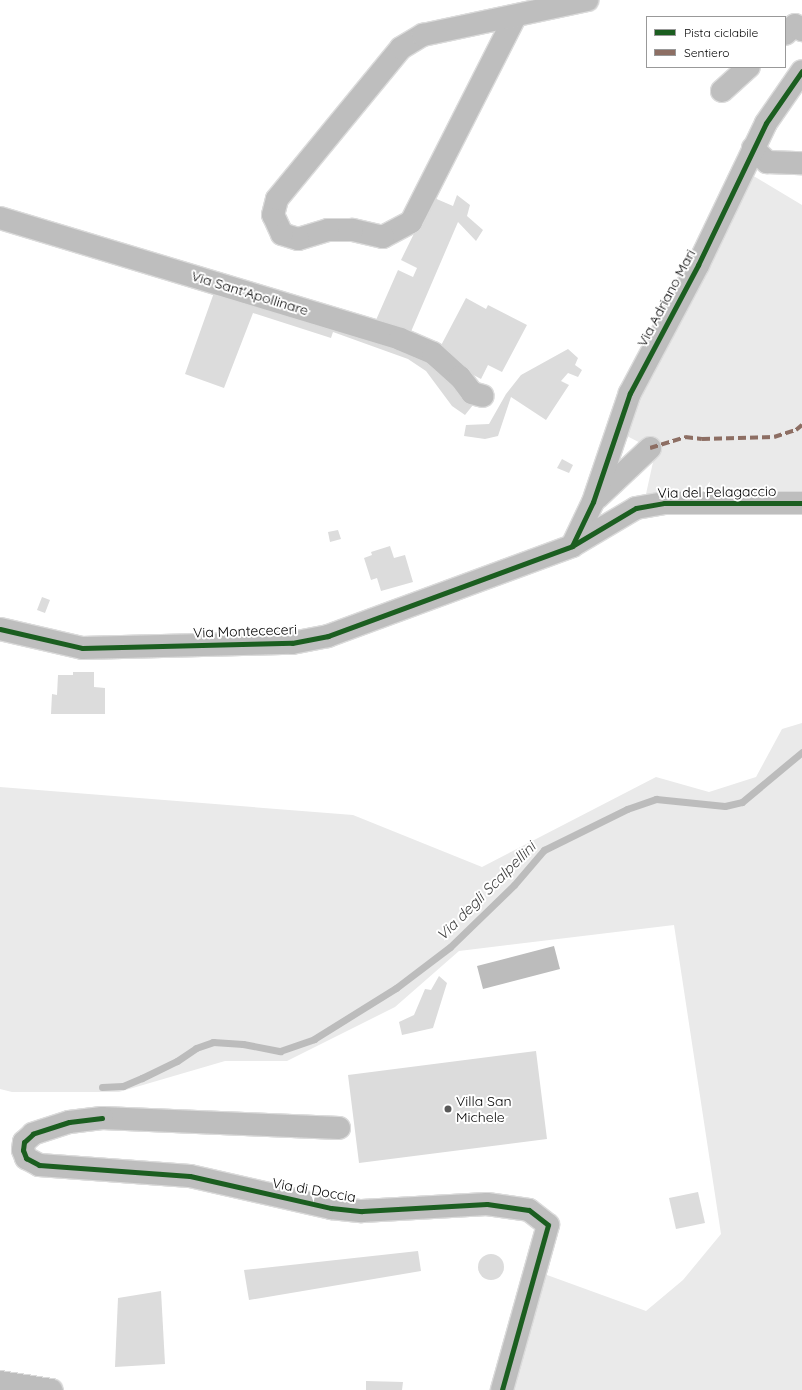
<!DOCTYPE html>
<style>
body{margin:0}
#map{position:relative;width:802px;height:1390px;overflow:hidden;background:#fff;font-family:Quicksand,sans-serif}
div>[style]{position:absolute}
[style*='--x']{left:calc(var(--x)*1px);top:calc(var(--y)*1px);width:calc(var(--w)*1px);rotate:calc(var(--a)*1deg)}
.green>*{inset:0;background:#eaeaea}
.water>*{inset:0;background:#bcbcbc}
.stream>*{height:7px;margin:-3.5px;padding:0 3.5px;transform-origin:3.5px;border-radius:3.5px;background:#bcbcbc}
.building>*{inset:0;background:#dcdcdc}
.round{border-radius:50%}
.roads{filter:drop-shadow(1px 0 #dbdbdb) drop-shadow(-1px 0 #dbdbdb) drop-shadow(0 1px #dbdbdb) drop-shadow(0 -1px #dbdbdb)}
.minor>*{height:22px;margin:-11px;padding:0 11px;transform-origin:11px;border-radius:11px;background:#bebebe}
.major>*{height:22px;margin:-11px;padding:0 11px;transform-origin:11px;border-radius:11px;background:#bdbdbd}
.quiet>*{height:4px;margin-top:-2px;transform-origin:0;background:repeating-linear-gradient(90deg,#8d6e63 0 8px,transparent 0 12px)}
.cycleway>*{height:5px;margin:-2.5px;padding:0 2.5px;transform-origin:2.5px;border-radius:2.5px;background:#1b5e20}
.dots>*{width:11px;height:11px;translate:-50% -50%;box-sizing:border-box;border:2px solid #fff;border-radius:50%}
span{translate:-50% -50%;white-space:nowrap;text-align:center;line-height:1.15;-webkit-text-stroke:4px #fff;paint-order:stroke}
.street-label{font-size:14px;color:#000}
.poi-label{font-size:14px;color:#000}
.left{translate:0 -50%;text-align:left}
.water-label{font-size:15px;color:#404040;font-style:italic}
.legend{position:absolute;left:646px;top:16px;width:140px;height:52px;box-sizing:border-box;background:#fff;border:1px solid #999;margin:0;padding:5px 7px;list-style:none;font-size:12px;color:#000}
.legend li{display:flex;align-items:center;gap:8px;height:20px}
.legend b{width:20px;border:1px solid #999}
</style>
<div id="map">
<div class="green">
<div style="clip-path:polygon(752px 175px,802px 205px,802px 493px,646px 494px,655px 453px,650px 448px,627px 436px,639px 395px)"></div>
<div style="clip-path:polygon(802px 723px,802px 1390px,498px 1390px,536px 1271px,646px 1311px,683px 1280px,721px 1234px,674px 925px,459px 951px,395px 1007px,287px 1061px,225px 1061px,119px 1092px,12px 1092px,0 1089px,0 787px,353px 815px,482px 867px,656px 777px,709px 792px,756px 777px,782px 729px)"></div>
</div>
<div class="water">
<div style="clip-path:polygon(554px 946px,560px 969px,483px 989px,477px 966px)"></div>
</div>
<div class="stream">
<div style="--x:102;--y:1087;--w:21;--a:-3"></div>
<div style="--x:123;--y:1086;--w:21;--a:-23"></div>
<div style="--x:142;--y:1078;--w:39;--a:-26"></div>
<div style="--x:177;--y:1061;--w:23;--a:-34"></div>
<div style="--x:196;--y:1048;--w:18;--a:-19"></div>
<div style="--x:213;--y:1042;--w:30;--a:4"></div>
<div style="--x:243;--y:1044;--w:38;--a:11"></div>
<div style="--x:280;--y:1051;--w:36;--a:-19"></div>
<div style="--x:314;--y:1039;--w:97;--a:-31.9"></div>
<div style="--x:396;--y:988;--w:68;--a:-37.2"></div>
<div style="--x:450;--y:947;--w:89;--a:-44.1"></div>
<div style="--x:514;--y:885;--w:46;--a:-49.4"></div>
<div style="--x:544;--y:850;--w:93;--a:-26.3"></div>
<div style="--x:627;--y:809;--w:31;--a:-19"></div>
<div style="--x:656;--y:799;--w:69;--a:5.8"></div>
<div style="--x:725;--y:806;--w:17;--a:-13"></div>
<div style="--x:742;--y:802;--w:78;--a:-39.8"></div>
</div>
<div class="building">
<div style="clip-path:polygon(457px 195px,470px 205px,467px 216px,483px 230px,476px 241px,458px 222px,410px 334px,376px 320px,398px 270px,413px 277px,417px 268px,401px 260px,432px 197px,453px 206px)"></div>
<div style="clip-path:polygon(216px 287px,435px 360px,473px 405px,465px 415px,452px 406px,426px 371px,408px 359px,333px 332px,331px 338px,253px 313px,224px 388px,185px 374px)"></div>
<div style="clip-path:polygon(466px 298px,486px 309px,488px 305px,527px 325px,502px 372px,488px 365px,481px 379px,436px 355px)"></div>
<div style="clip-path:polygon(568px 349px,578px 358px,575px 365px,582px 370px,578px 377px,568px 373px,561px 381px,569px 385px,546px 420px,511px 397px,498px 436px,485px 439px,464px 436px,466px 425px,489px 424px,506px 394px,521px 375px)"></div>
<div style="clip-path:polygon(562px 459px,573px 465px,569px 473px,557px 468px)"></div>
<div style="clip-path:polygon(338px 530px,341px 539px,330px 542px,328px 532px)"></div>
<div style="clip-path:polygon(390px 546px,394px 558px,405px 555px,413px 582px,381px 591px,377px 578px,371px 580px,364px 558px,372px 555px,371px 552px)"></div>
<div style="clip-path:polygon(42px 597px,50px 600px,45px 613px,37px 610px)"></div>
<div style="clip-path:polygon(73px 672px,94px 672px,94px 687px,105px 688px,105px 714px,51px 714px,52px 694px,57px 695px,58px 675px,73px 675px)"></div>
<div style="clip-path:polygon(439px 976px,447px 983px,433px 1028px,402px 1035px,399px 1022px,414px 1015px,425px 989px,431px 990px)"></div>
<div style="clip-path:polygon(536px 1051px,547px 1139px,359px 1163px,348px 1075px)"></div>
<div style="clip-path:polygon(698px 1192px,705px 1223px,676px 1229px,669px 1198px)"></div>
<div style="clip-path:polygon(418px 1251px,421px 1271px,249px 1300px,244px 1270px)"></div>
<div class="round" style="left:478px;top:1254px;width:26px;height:26px"></div>
<div style="clip-path:polygon(161px 1291px,165px 1364px,115px 1367px,118px 1298px)"></div>
<div style="clip-path:polygon(366px 1381px,403px 1382px,402px 1390px,366px 1390px)"></div>
</div>
<div class="roads">
<div class="minor">
<div style="--x:515;--y:17;--w:230;--a:116.9"></div>
<div style="--x:411;--y:222;--w:32;--a:152"></div>
<div style="--x:383;--y:237;--w:32;--a:-167"></div>
<div style="--x:352;--y:230;--w:24;--a:180"></div>
<div style="--x:328;--y:230;--w:31;--a:163"></div>
<div style="--x:298;--y:239;--w:17;--a:-163"></div>
<div style="--x:282;--y:234;--w:21;--a:-115"></div>
<div style="--x:273;--y:215;--w:16;--a:-76"></div>
<div style="--x:277;--y:199;--w:195;--a:-50.6"></div>
<div style="--x:401;--y:48;--w:26;--a:-31"></div>
<div style="--x:423;--y:35;--w:168;--a:-12"></div>
<div style="--x:785;--y:34;--w:13;--a:-42"></div>
<div style="--x:795;--y:25;--w:9;--a:36"></div>
<div style="--x:722;--y:91;--w:36;--a:-42"></div>
<div style="--x:753;--y:148;--w:20;--a:45"></div>
<div style="--x:767;--y:162;--w:35;--a:2"></div>
<div style="--x:0;--y:218;--w:418;--a:16.8"></div>
<div style="--x:400;--y:339;--w:36;--a:23"></div>
<div style="--x:433;--y:353;--w:36;--a:42"></div>
<div style="--x:460;--y:377;--w:20;--a:53"></div>
<div style="--x:472;--y:393;--w:11;--a:15"></div>
<div style="--x:597;--y:498;--w:73;--a:-43.3"></div>
<div style="--x:572;--y:546;--w:49;--a:-64.5"></div>
<div style="--x:593;--y:502;--w:115;--a:-71.3"></div>
<div style="--x:630;--y:393;--w:145;--a:-62"></div>
<div style="--x:698;--y:265;--w:157;--a:-64.4"></div>
<div style="--x:766;--y:123;--w:63;--a:-55.3"></div>
<div style="--x:0;--y:629;--w:84;--a:13"></div>
<div style="--x:82;--y:648;--w:210;--a:-1.4"></div>
<div style="--x:292;--y:643;--w:37;--a:-11"></div>
<div style="--x:328;--y:636;--w:260;--a:-20.2"></div>
<div style="--x:572;--y:546;--w:74;--a:-30.7"></div>
<div style="--x:636;--y:508;--w:28;--a:-10"></div>
<div style="--x:664;--y:503;--w:138;--a:0"></div>
<div style="--x:339;--y:1128;--w:237;--a:-177.6"></div>
<div style="--x:102;--y:1118;--w:33;--a:173"></div>
<div style="--x:69;--y:1122;--w:38;--a:162"></div>
<div style="--x:33;--y:1134;--w:12;--a:138"></div>
<div style="--x:24;--y:1142;--w:8;--a:97"></div>
<div style="--x:23;--y:1150;--w:9;--a:69"></div>
<div style="--x:26;--y:1158;--w:15;--a:28"></div>
<div style="--x:39;--y:1165;--w:151;--a:4.2"></div>
<div style="--x:190;--y:1176;--w:145;--a:12.8"></div>
<div style="--x:331;--y:1208;--w:31;--a:6"></div>
<div style="--x:362;--y:1211;--w:125;--a:-3.2"></div>
<div style="--x:487;--y:1204;--w:42;--a:8.1"></div>
<div style="--x:529;--y:1210;--w:24;--a:38"></div>
<div style="--x:548;--y:1225;--w:171;--a:105.6"></div>
</div>
<div class="major">
<div style="--x:0;--y:1382;--w:52;--a:8.9"></div>
</div>
</div>
<div class="quiet">
<div style="--x:650;--y:448;--w:37;--a:-17"></div>
<div style="--x:685;--y:437;--w:17;--a:7"></div>
<div style="--x:702;--y:439;--w:72;--a:-1.6"></div>
<div style="--x:774;--y:437;--w:23;--a:-18"></div>
<div style="--x:796;--y:430;--w:8;--a:-40"></div>
</div>
<div class="cycleway">
<div style="--x:572;--y:546;--w:49;--a:-64.5"></div>
<div style="--x:593;--y:502;--w:115;--a:-71.3"></div>
<div style="--x:630;--y:393;--w:145;--a:-62"></div>
<div style="--x:698;--y:265;--w:157;--a:-64.4"></div>
<div style="--x:766;--y:123;--w:63;--a:-55.3"></div>
<div style="--x:0;--y:629;--w:84;--a:13"></div>
<div style="--x:82;--y:648;--w:210;--a:-1.4"></div>
<div style="--x:292;--y:643;--w:37;--a:-11"></div>
<div style="--x:328;--y:636;--w:260;--a:-20.2"></div>
<div style="--x:572;--y:546;--w:74;--a:-30.7"></div>
<div style="--x:636;--y:508;--w:28;--a:-10"></div>
<div style="--x:664;--y:503;--w:138;--a:0"></div>
<div style="--x:102;--y:1118;--w:33;--a:173"></div>
<div style="--x:69;--y:1122;--w:38;--a:162"></div>
<div style="--x:33;--y:1134;--w:12;--a:138"></div>
<div style="--x:24;--y:1142;--w:8;--a:97"></div>
<div style="--x:23;--y:1150;--w:9;--a:69"></div>
<div style="--x:26;--y:1158;--w:15;--a:28"></div>
<div style="--x:39;--y:1165;--w:151;--a:4.2"></div>
<div style="--x:190;--y:1176;--w:145;--a:12.8"></div>
<div style="--x:331;--y:1208;--w:31;--a:6"></div>
<div style="--x:362;--y:1211;--w:125;--a:-3.2"></div>
<div style="--x:487;--y:1204;--w:42;--a:8.1"></div>
<div style="--x:529;--y:1210;--w:24;--a:38"></div>
<div style="--x:548;--y:1225;--w:171;--a:105.6"></div>
</div>
<div class="dots">
<div style="left:448px;top:1109px;background:#595959"></div>
</div>
<div class="street-label">
<span style="left:250px;top:293px;rotate:17deg">Via Sant'Apollinare</span>
<span style="left:666px;top:298px;rotate:-62deg">Via Adriano Mari</span>
<span style="left:717px;top:492px;rotate:-1deg">Via del Pelagaccio</span>
<span style="left:245px;top:631px;rotate:-2deg">Via Montececeri</span>
<span style="left:314px;top:1190px;rotate:10deg">Via di Doccia</span>
</div>
<div class="poi-label">
<span class="left" style="left:456px;top:1109px">Villa San<br>Michele</span>
</div>
<div class="water-label">
<span style="left:486px;top:891px;rotate:-45deg">Via degli Scalpellini</span>
</div>
<ul class="legend">
<li><b style="height:5px;background:#1b5e20"></b>Pista ciclabile</li>
<li><b style="height:5px;background:#8d6e63"></b>Sentiero</li>
</ul>
</div>
